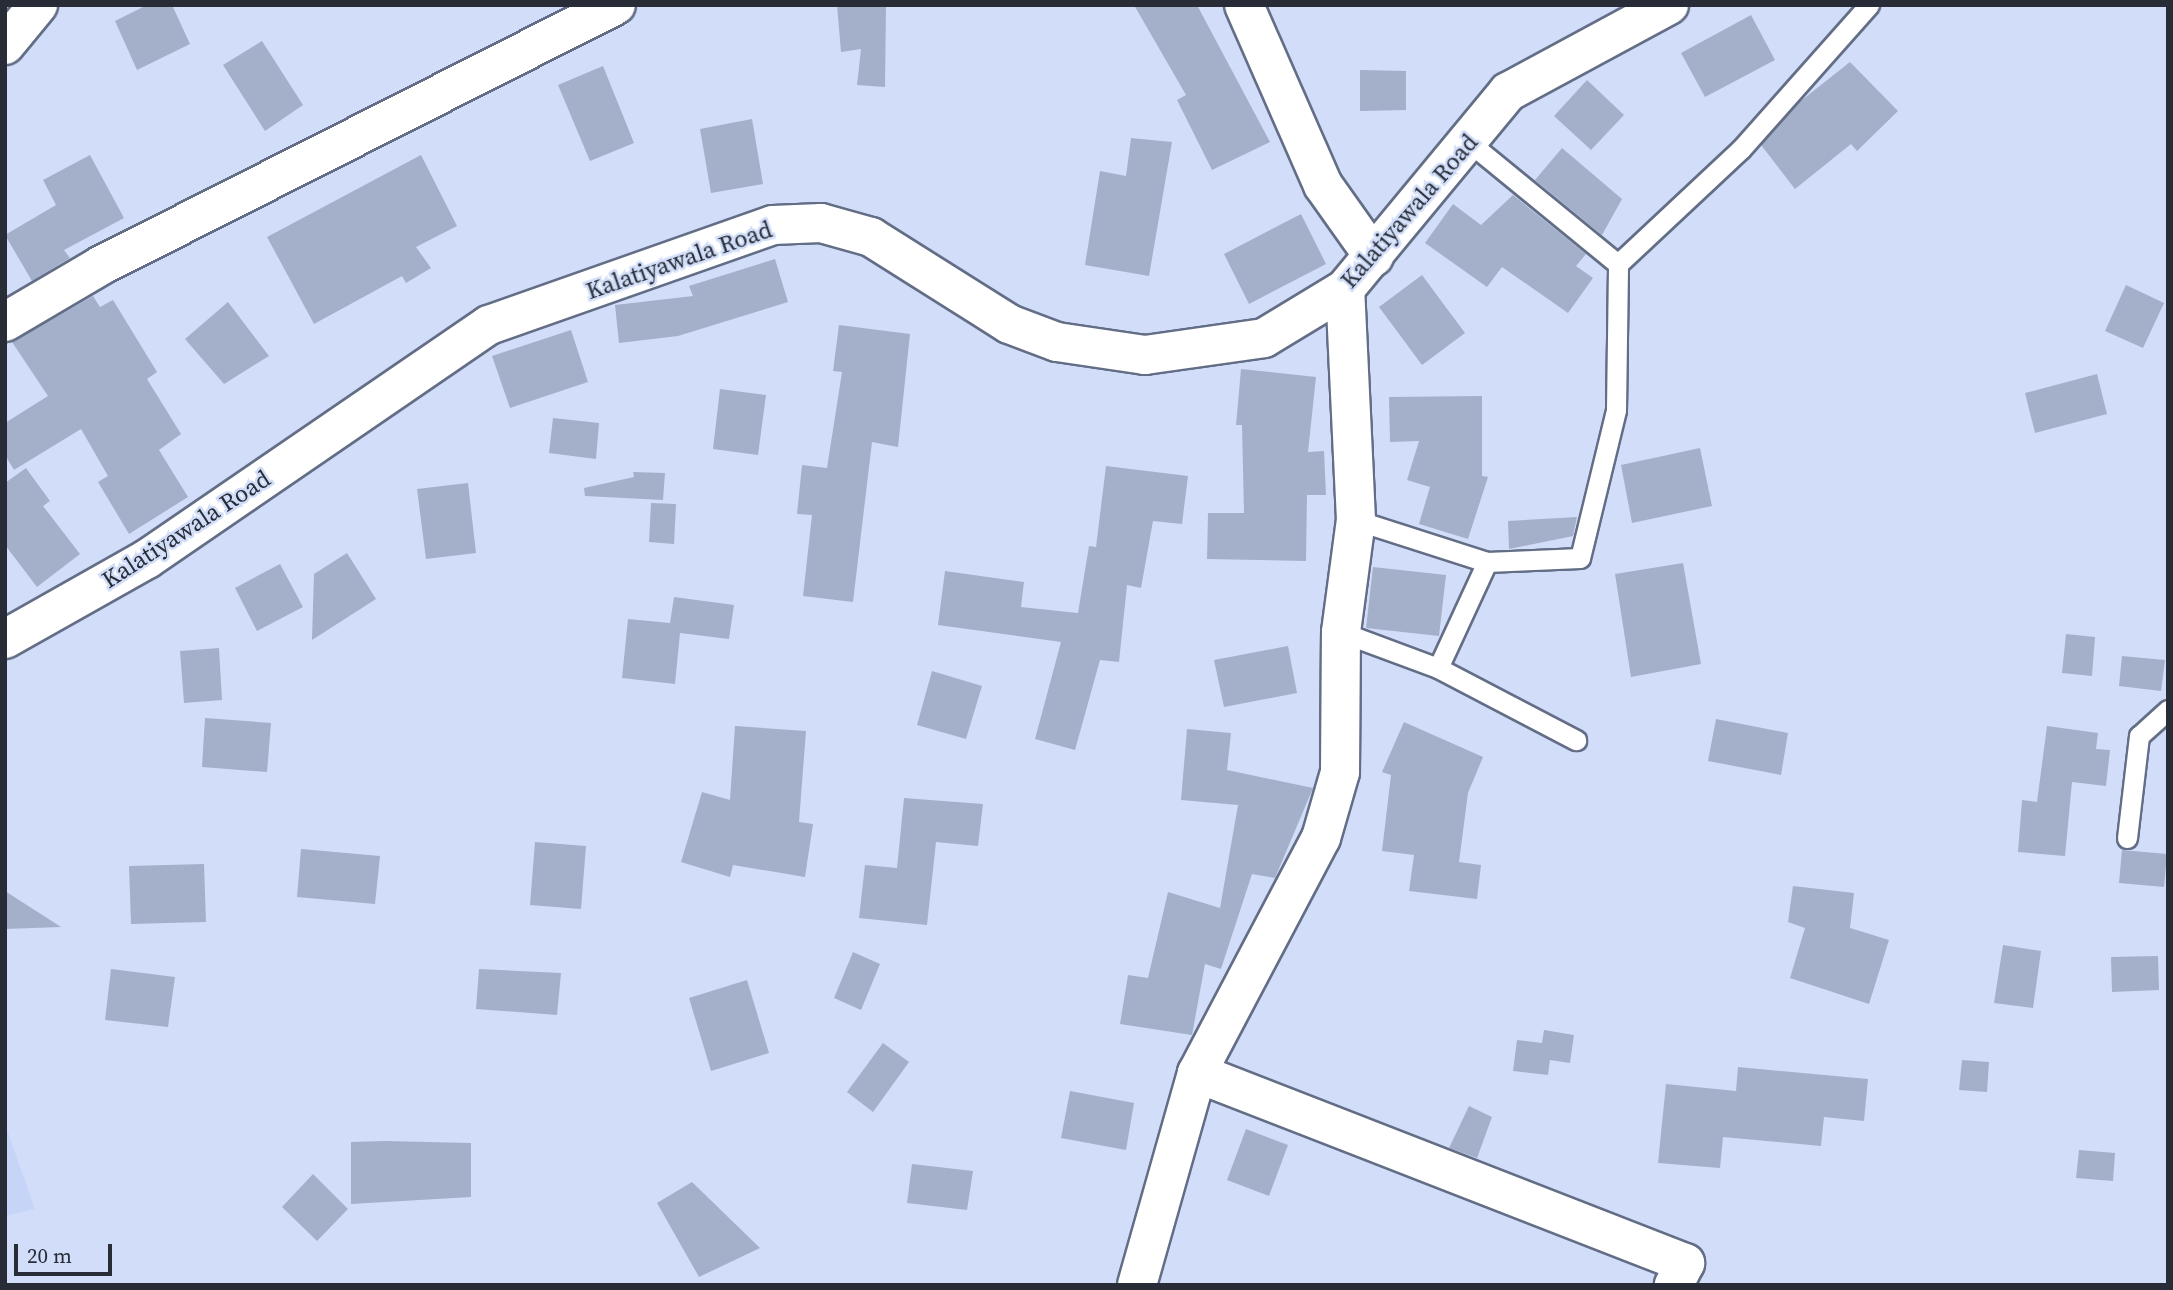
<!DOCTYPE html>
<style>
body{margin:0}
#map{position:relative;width:2173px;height:1290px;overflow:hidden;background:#d2def9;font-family:"Source Serif 4",serif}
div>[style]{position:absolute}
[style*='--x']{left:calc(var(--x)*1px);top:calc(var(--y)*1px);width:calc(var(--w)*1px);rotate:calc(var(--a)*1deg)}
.built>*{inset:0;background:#c6d5f7}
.building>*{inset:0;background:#a4b0ca}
.roads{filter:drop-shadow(2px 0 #636e86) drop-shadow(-2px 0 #636e86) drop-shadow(0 2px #636e86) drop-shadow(0 -2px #636e86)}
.service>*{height:19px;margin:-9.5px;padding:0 9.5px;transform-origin:9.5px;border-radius:9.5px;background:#fff}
.minor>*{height:38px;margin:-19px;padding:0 19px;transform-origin:19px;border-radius:19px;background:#fff}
.tertiary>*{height:38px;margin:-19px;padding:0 19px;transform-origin:19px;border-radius:19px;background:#fff}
span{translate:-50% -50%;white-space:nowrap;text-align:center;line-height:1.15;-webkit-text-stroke:5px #d2def9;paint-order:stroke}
.street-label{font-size:24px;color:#272c36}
.frame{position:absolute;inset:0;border:7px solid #272c36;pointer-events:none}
.scale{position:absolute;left:14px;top:1244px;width:98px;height:32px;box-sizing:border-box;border:4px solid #272c36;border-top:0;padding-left:9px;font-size:21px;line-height:24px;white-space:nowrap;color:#272c36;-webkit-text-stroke:5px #d2def9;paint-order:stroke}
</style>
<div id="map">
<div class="built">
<div style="clip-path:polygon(5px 1124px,35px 1209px,5px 1216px)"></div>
</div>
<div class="building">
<div style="clip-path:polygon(147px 5px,172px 5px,190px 44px,137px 70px,115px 21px)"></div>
<div style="clip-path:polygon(837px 5px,886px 5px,885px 87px,857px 85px,861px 49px,841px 52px)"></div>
<div style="clip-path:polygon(1134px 5px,1197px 5px,1270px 142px,1212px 170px,1177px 100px,1186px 95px)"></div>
<div style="clip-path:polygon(1751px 15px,1775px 60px,1705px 97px,1681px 53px)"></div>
<div style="clip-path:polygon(262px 41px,303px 105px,265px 131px,223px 65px)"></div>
<div style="clip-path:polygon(1850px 62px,1898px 111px,1857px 151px,1851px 144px,1795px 189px,1761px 145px,1797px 104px)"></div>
<div style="clip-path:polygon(603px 66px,634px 143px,590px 161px,558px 85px)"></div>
<div style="clip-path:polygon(1360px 70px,1406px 71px,1406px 110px,1360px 111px)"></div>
<div style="clip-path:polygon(1587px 80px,1624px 115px,1591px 150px,1554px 116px)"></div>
<div style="clip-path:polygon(752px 119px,763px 184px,711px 193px,700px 129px)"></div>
<div style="clip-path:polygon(1131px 138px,1172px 142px,1149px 276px,1085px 265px,1100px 171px,1126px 176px)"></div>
<div style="clip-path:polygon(1562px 148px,1622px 199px,1602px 235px,1535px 180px)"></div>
<div style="clip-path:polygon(90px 155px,124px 218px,64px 250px,70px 258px,32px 281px,5px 235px,56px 205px,43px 180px)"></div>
<div style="clip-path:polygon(421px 155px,457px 226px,416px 247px,431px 268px,406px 283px,402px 276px,314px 324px,267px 237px)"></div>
<div style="clip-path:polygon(1513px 195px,1586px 254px,1576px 266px,1593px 278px,1568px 313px,1502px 267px,1487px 287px,1425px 243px,1453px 204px,1481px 225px)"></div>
<div style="clip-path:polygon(1301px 214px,1326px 264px,1249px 304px,1224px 254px)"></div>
<div style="clip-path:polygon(775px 259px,788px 302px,678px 336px,619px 343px,615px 305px,693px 296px,689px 286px)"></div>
<div style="clip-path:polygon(1422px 275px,1465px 333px,1422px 365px,1379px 307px)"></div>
<div style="clip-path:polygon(2126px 285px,2164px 303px,2143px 348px,2105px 331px)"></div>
<div style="clip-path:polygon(93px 296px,100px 307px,113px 300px,157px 372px,147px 379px,181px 434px,159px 450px,188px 497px,129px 534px,98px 482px,108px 476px,81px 429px,14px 470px,5px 455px,5px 423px,48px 396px,12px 342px)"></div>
<div style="clip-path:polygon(228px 302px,269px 356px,224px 384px,185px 339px)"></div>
<div style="clip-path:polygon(839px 325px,910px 334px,898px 447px,872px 442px,853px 602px,803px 596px,812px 515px,797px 514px,802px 465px,827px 468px,842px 372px,833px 371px)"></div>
<div style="clip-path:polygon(571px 330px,588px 382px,510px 408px,492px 356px)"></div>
<div style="clip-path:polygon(1241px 369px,1316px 377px,1308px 452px,1324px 451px,1326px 495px,1307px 495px,1306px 561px,1207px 559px,1208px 513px,1244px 513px,1242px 425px,1236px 425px)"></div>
<div style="clip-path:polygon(2097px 374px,2107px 414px,2035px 433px,2025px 393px)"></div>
<div style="clip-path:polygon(720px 389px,766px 395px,758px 455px,713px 449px)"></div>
<div style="clip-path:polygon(1482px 396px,1482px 476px,1488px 477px,1468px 539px,1419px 524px,1430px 487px,1407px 480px,1419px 441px,1390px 442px,1389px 397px)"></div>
<div style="clip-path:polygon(553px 418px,599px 423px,596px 459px,549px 453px)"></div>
<div style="clip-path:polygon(1700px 448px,1712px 506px,1632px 523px,1621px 465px)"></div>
<div style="clip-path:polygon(1106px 466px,1188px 476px,1182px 524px,1153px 521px,1141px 588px,1127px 585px,1119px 662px,1100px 660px,1075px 750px,1035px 739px,1061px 642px,938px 625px,945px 571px,1024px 582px,1021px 607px,1078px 613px,1089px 546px,1096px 547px)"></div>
<div style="clip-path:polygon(26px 468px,50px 501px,43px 506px,80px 554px,37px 587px,5px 545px,5px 483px)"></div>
<div style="clip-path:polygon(633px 472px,665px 473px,663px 500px,585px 496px,584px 488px,634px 477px)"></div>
<div style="clip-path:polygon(468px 483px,476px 553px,426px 559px,417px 489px)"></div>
<div style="clip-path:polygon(651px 503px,676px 504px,674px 544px,649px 542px)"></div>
<div style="clip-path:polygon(1577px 517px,1573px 536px,1509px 549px,1508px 521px)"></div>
<div style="clip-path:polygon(347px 553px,376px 599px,312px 640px,314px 574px)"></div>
<div style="clip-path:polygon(1683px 563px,1701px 664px,1631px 677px,1615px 574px)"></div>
<div style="clip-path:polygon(280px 564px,303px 607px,257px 631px,235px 588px)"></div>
<div style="clip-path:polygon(1373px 567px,1446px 575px,1439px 636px,1366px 628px)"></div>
<div style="clip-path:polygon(674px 597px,734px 605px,729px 639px,680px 633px,675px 684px,622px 678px,628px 619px,670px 623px)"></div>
<div style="clip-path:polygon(2066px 634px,2095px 637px,2092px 676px,2062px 673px)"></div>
<div style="clip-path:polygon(1288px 646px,1297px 693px,1224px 707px,1214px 660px)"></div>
<div style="clip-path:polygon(219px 648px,222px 700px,184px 703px,180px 651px)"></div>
<div style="clip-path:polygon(2122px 656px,2165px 660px,2161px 691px,2119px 686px)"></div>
<div style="clip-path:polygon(932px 671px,982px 686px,966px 739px,917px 725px)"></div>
<div style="clip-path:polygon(205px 718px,271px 723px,267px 772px,202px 767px)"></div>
<div style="clip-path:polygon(1716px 719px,1788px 733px,1781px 775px,1708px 761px)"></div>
<div style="clip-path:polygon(1404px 722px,1483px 757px,1468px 793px,1459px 862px,1481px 865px,1477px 899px,1409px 891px,1414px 855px,1382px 851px,1391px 775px,1382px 772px)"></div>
<div style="clip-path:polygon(735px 726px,806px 731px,799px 822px,813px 824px,805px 877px,733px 865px,730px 877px,681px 862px,702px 792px,730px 800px)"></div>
<div style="clip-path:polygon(2047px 726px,2098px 733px,2096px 749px,2110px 750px,2106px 786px,2072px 782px,2065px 856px,2018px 852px,2022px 800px,2037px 802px)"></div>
<div style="clip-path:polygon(1187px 729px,1231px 733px,1227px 770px,1313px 788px,1275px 878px,1252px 874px,1221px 969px,1205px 964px,1192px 1035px,1120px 1024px,1128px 975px,1148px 978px,1168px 892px,1220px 908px,1238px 805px,1181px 800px)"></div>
<div style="clip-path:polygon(904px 798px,983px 804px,978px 846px,936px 842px,927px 925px,859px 918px,865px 865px,897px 868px)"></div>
<div style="clip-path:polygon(535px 842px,586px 846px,581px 909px,530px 905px)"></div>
<div style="clip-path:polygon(301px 849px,380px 856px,375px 904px,297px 897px)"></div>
<div style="clip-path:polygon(2122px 850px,2167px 854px,2164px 887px,2119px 883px)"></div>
<div style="clip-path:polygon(204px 864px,206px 922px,131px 924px,129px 866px)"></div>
<div style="clip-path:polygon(1793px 886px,1854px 893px,1850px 928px,1889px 940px,1869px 1004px,1790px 978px,1805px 928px,1788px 922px)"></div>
<div style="clip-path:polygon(5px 891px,61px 927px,5px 929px)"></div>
<div style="clip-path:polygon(2003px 945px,2041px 951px,2033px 1008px,1994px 1003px)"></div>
<div style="clip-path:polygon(853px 952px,880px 964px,861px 1010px,834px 998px)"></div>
<div style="clip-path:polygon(2158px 956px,2159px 990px,2112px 992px,2111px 957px)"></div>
<div style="clip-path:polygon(111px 969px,175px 977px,168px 1027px,105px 1020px)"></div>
<div style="clip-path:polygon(479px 969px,561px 973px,557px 1015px,476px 1009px)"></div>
<div style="clip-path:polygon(747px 980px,769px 1053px,711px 1071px,689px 998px)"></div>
<div style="clip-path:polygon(1544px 1030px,1574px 1035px,1570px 1063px,1550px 1060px,1548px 1075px,1513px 1071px,1517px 1040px,1542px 1043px)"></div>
<div style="clip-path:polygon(883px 1043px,909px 1062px,873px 1112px,847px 1092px)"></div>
<div style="clip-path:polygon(1962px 1060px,1989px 1062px,1987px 1092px,1959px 1090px)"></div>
<div style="clip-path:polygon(1738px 1067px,1868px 1079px,1864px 1121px,1824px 1117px,1821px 1146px,1723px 1137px,1720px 1168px,1658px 1163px,1666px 1084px,1736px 1091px)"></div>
<div style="clip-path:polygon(1070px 1091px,1134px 1103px,1126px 1150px,1061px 1138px)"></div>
<div style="clip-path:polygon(1469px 1106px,1492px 1117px,1477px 1158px,1449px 1148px)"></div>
<div style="clip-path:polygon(1246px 1129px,1288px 1145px,1269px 1196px,1227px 1180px)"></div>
<div style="clip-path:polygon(385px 1141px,471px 1143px,471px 1197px,351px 1204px,351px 1142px)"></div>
<div style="clip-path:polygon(2079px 1150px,2115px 1153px,2113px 1181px,2076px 1178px)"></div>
<div style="clip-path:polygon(912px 1164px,973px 1171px,967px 1210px,907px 1203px)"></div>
<div style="clip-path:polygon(313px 1174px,348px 1209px,317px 1241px,282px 1207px)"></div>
<div style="clip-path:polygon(692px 1182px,760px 1248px,699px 1277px,657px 1203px)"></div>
</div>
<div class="roads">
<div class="service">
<div style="--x:1470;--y:143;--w:191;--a:39.3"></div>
<div style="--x:1356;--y:520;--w:138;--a:17.8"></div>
<div style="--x:1341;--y:632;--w:103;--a:20.4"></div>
<div style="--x:1438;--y:668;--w:117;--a:-65.2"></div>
<div style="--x:1487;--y:562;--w:93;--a:-2.5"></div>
<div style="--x:1580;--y:558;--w:152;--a:-76.3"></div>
<div style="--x:1616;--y:410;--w:146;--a:-89.2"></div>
<div style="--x:1618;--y:264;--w:168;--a:-43.1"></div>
<div style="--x:1741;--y:149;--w:193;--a:-48.4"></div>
<div style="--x:1438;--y:668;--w:156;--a:27.6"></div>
<div style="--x:2127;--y:838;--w:103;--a:-83.3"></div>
<div style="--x:2139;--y:736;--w:39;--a:-42"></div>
</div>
<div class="minor">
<div style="--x:1244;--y:5;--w:197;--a:66.3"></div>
<div style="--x:1323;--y:185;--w:88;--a:54.7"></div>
<div style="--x:5;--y:45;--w:52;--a:-50.5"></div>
<div style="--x:5;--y:322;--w:110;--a:-30.5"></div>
<div style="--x:100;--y:266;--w:578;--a:-26.83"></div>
<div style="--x:1197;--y:1073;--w:524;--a:21.27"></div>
<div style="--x:1685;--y:1263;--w:25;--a:117"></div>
<div style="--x:1137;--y:1285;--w:220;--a:-74.2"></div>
<div style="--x:1197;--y:1073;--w:266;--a:-62.2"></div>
<div style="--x:1321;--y:838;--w:69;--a:-73.9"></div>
<div style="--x:1340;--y:772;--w:140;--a:-89.6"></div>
<div style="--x:1341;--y:632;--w:113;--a:-82.4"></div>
<div style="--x:1356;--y:520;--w:231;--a:-92.7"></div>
</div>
<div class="tertiary">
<div style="--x:5;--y:639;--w:163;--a:-29.4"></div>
<div style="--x:147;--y:559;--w:414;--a:-34.4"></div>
<div style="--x:489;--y:325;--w:301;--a:-19.4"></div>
<div style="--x:773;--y:225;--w:48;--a:-2.4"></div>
<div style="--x:821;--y:223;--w:52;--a:15.6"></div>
<div style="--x:871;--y:237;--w:163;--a:32.2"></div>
<div style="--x:1009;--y:324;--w:51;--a:20.6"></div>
<div style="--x:1057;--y:342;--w:89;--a:8.4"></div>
<div style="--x:1145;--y:355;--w:120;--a:-8.1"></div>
<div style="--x:1264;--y:338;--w:95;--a:-31.2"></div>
<div style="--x:1345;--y:289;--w:256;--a:-50.4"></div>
<div style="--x:1508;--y:92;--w:183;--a:-28.4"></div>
</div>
</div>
<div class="street-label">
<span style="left:1409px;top:211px;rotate:-49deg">Kalatiyawala Road</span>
<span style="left:679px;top:260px;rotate:-19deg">Kalatiyawala Road</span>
<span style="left:186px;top:529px;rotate:-33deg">Kalatiyawala Road</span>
</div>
<div class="frame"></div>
<div class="scale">20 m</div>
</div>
